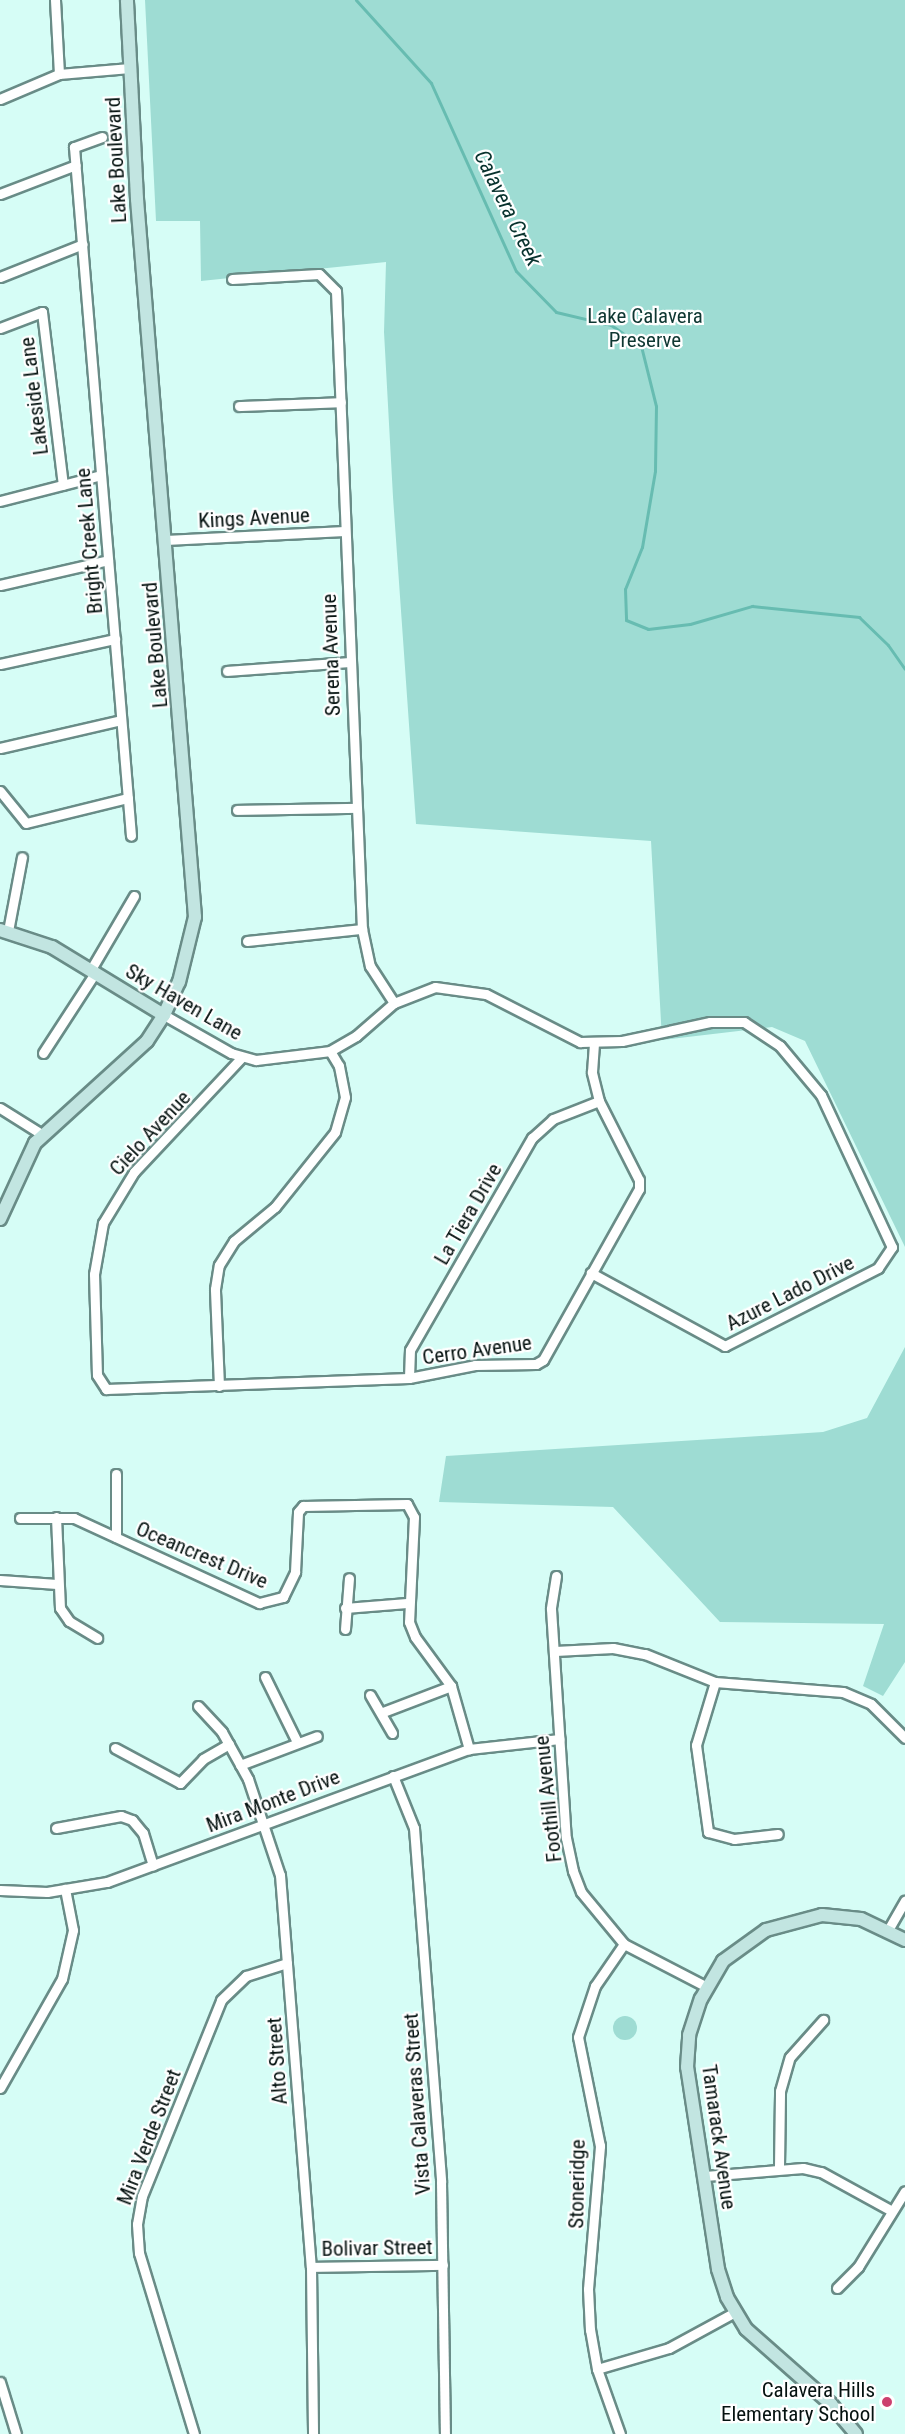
<!DOCTYPE html>
<style>
body{margin:0}
#map{position:relative;width:905px;height:2434px;overflow:hidden;background:#d6fdf6;font-family:"Roboto Condensed",sans-serif}
div>[style]{position:absolute}
[style*='--x']{left:calc(var(--x)*1px);top:calc(var(--y)*1px);width:calc(var(--w)*1px);rotate:calc(var(--a)*1deg)}
.green>*{inset:0;background:#9edcd3}
.round{border-radius:50%}
.stream>*{height:3px;margin:-1.5px;padding:0 1.5px;transform-origin:1.5px;border-radius:1.5px;background:#67bcb1}
.roads{filter:drop-shadow(2px 0 #698c87) drop-shadow(-2px 0 #698c87) drop-shadow(0 2px #698c87) drop-shadow(0 -2px #698c87)}
.street>*{height:9px;margin:-4.5px;padding:0 4.5px;transform-origin:4.5px;border-radius:4.5px;background:#fff}
.secondary>*{height:12px;margin:-6px;padding:0 6px;transform-origin:6px;border-radius:6px;background:#c2e5e1}
.dots>*{width:16px;height:16px;translate:-50% -50%;box-sizing:border-box;border:3px solid #fff;border-radius:50%}
span{translate:-50% -50%;white-space:nowrap;text-align:center;line-height:1.15;-webkit-text-stroke:4.5px #fff;paint-order:stroke}
.street-label{font-size:21px;color:#051210}
.park-label{font-size:21px;color:#0e3732}
.poi-label{font-size:21px;color:#051210}
.right{translate:-100% -50%;text-align:right}
.water-label{font-size:22px;color:#07322d;font-style:italic}
</style>
<div id="map">
<div class="green">
<div style="clip-path:polygon(145px 0,905px 0,905px 1247px,805px 1041px,772px 1027px,662px 1040px,651px 841px,416px 824px,393px 497px,384px 332px,386px 262px,201px 281px,200px 221px,156px 221px)"></div>
<div style="clip-path:polygon(905px 1347px,905px 1662px,883px 1696px,863px 1686px,884px 1624px,720px 1622px,613px 1507px,439px 1502px,446px 1456px,823px 1432px,867px 1418px)"></div>
<div class="round" style="left:613px;top:2016px;width:24px;height:24px"></div>
</div>
<div class="stream">
<div style="--x:356;--y:0;--w:112;--a:47.9"></div>
<div style="--x:431;--y:83;--w:206;--a:65.7"></div>
<div style="--x:516;--y:271;--w:57;--a:45.7"></div>
<div style="--x:556;--y:312;--w:57;--a:13.3"></div>
<div style="--x:611;--y:325;--w:37;--a:35"></div>
<div style="--x:641;--y:346;--w:62;--a:76"></div>
<div style="--x:656;--y:406;--w:65;--a:90.9"></div>
<div style="--x:655;--y:471;--w:77;--a:99.7"></div>
<div style="--x:642;--y:547;--w:45;--a:112"></div>
<div style="--x:625;--y:589;--w:31;--a:88"></div>
<div style="--x:626;--y:620;--w:24;--a:22"></div>
<div style="--x:648;--y:629;--w:42;--a:-6.8"></div>
<div style="--x:690;--y:624;--w:65;--a:-16.2"></div>
<div style="--x:752;--y:606;--w:108;--a:5.9"></div>
<div style="--x:859;--y:617;--w:40;--a:44"></div>
<div style="--x:888;--y:645;--w:29;--a:55"></div>
</div>
<div class="roads">
<div class="street">
<div style="--x:55;--y:0;--w:74;--a:86.9"></div>
<div style="--x:0;--y:99;--w:64;--a:-23"></div>
<div style="--x:59;--y:74;--w:71;--a:-4.8"></div>
<div style="--x:102;--y:137;--w:30;--a:160"></div>
<div style="--x:74;--y:147;--w:691;--a:85.27"></div>
<div style="--x:0;--y:194;--w:81;--a:-20.9"></div>
<div style="--x:0;--y:277;--w:89;--a:-21.7"></div>
<div style="--x:232;--y:279;--w:87;--a:-3.3"></div>
<div style="--x:319;--y:274;--w:24;--a:45"></div>
<div style="--x:336;--y:291;--w:639;--a:87.67"></div>
<div style="--x:362;--y:929;--w:38;--a:78"></div>
<div style="--x:370;--y:966;--w:44;--a:57"></div>
<div style="--x:0;--y:328;--w:45;--a:-20.9"></div>
<div style="--x:42;--y:312;--w:174;--a:83.1"></div>
<div style="--x:239;--y:406;--w:102;--a:-2.2"></div>
<div style="--x:0;--y:501;--w:104;--a:-14.4"></div>
<div style="--x:165;--y:540;--w:180;--a:-2.9"></div>
<div style="--x:0;--y:585;--w:111;--a:-13"></div>
<div style="--x:0;--y:664;--w:118;--a:-12.3"></div>
<div style="--x:227;--y:671;--w:122;--a:-4.2"></div>
<div style="--x:0;--y:748;--w:124;--a:-13"></div>
<div style="--x:0;--y:791;--w:41;--a:50.9"></div>
<div style="--x:26;--y:823;--w:105;--a:-13.8"></div>
<div style="--x:237;--y:810;--w:119;--a:-1"></div>
<div style="--x:8;--y:931;--w:75;--a:-79.3"></div>
<div style="--x:247;--y:941;--w:116;--a:-6"></div>
<div style="--x:90;--y:971;--w:87;--a:-59.6"></div>
<div style="--x:164;--y:1015;--w:77;--a:29.6"></div>
<div style="--x:231;--y:1053;--w:26;--a:16"></div>
<div style="--x:256;--y:1060;--w:75;--a:-6.9"></div>
<div style="--x:330;--y:1051;--w:30;--a:-30"></div>
<div style="--x:356;--y:1036;--w:50;--a:-41"></div>
<div style="--x:394;--y:1003;--w:44;--a:-21.3"></div>
<div style="--x:435;--y:987;--w:51;--a:7.8"></div>
<div style="--x:486;--y:994;--w:106;--a:27.1"></div>
<div style="--x:580;--y:1042;--w:42;--a:-1.4"></div>
<div style="--x:622;--y:1041;--w:90;--a:-12.2"></div>
<div style="--x:710;--y:1022;--w:34;--a:0"></div>
<div style="--x:744;--y:1022;--w:43;--a:33.7"></div>
<div style="--x:780;--y:1046;--w:64;--a:50.1"></div>
<div style="--x:821;--y:1095;--w:168;--a:65"></div>
<div style="--x:892;--y:1247;--w:25;--a:124"></div>
<div style="--x:878;--y:1268;--w:172;--a:153"></div>
<div style="--x:725;--y:1346;--w:153;--a:-151.4"></div>
<div style="--x:43;--y:1053;--w:95;--a:-57"></div>
<div style="--x:242;--y:1057;--w:158;--a:133.2"></div>
<div style="--x:134;--y:1172;--w:60;--a:121.3"></div>
<div style="--x:103;--y:1223;--w:52;--a:100"></div>
<div style="--x:94;--y:1274;--w:101;--a:88.3"></div>
<div style="--x:97;--y:1375;--w:17;--a:57"></div>
<div style="--x:106;--y:1389;--w:303;--a:-2.1"></div>
<div style="--x:409;--y:1378;--w:67;--a:-11.1"></div>
<div style="--x:475;--y:1365;--w:61;--a:-0.9"></div>
<div style="--x:536;--y:1364;--w:8;--a:-30"></div>
<div style="--x:543;--y:1360;--w:196;--a:-60.7"></div>
<div style="--x:639;--y:1189;--w:9;--a:-90"></div>
<div style="--x:639;--y:1180;--w:89;--a:-116.9"></div>
<div style="--x:599;--y:1101;--w:30;--a:-104"></div>
<div style="--x:592;--y:1072;--w:30;--a:-86"></div>
<div style="--x:0;--y:1108;--w:51;--a:32.1"></div>
<div style="--x:409;--y:1378;--w:28;--a:-88"></div>
<div style="--x:410;--y:1350;--w:245;--a:-60.1"></div>
<div style="--x:532;--y:1138;--w:28;--a:-42"></div>
<div style="--x:553;--y:1119;--w:49;--a:-21.4"></div>
<div style="--x:219;--y:1386;--w:97;--a:-92.4"></div>
<div style="--x:215;--y:1289;--w:24;--a:-81"></div>
<div style="--x:219;--y:1265;--w:28;--a:-58"></div>
<div style="--x:234;--y:1241;--w:53;--a:-39.7"></div>
<div style="--x:275;--y:1207;--w:96;--a:-51.3"></div>
<div style="--x:335;--y:1132;--w:36;--a:-74"></div>
<div style="--x:345;--y:1097;--w:32;--a:-101"></div>
<div style="--x:339;--y:1066;--w:17;--a:-121"></div>
<div style="--x:116;--y:1474;--w:63;--a:90"></div>
<div style="--x:56;--y:1517;--w:91;--a:87.5"></div>
<div style="--x:60;--y:1608;--w:16;--a:55"></div>
<div style="--x:69;--y:1621;--w:33;--a:31"></div>
<div style="--x:20;--y:1518;--w:54;--a:0"></div>
<div style="--x:74;--y:1518;--w:204;--a:24.7"></div>
<div style="--x:259;--y:1603;--w:25;--a:-14"></div>
<div style="--x:283;--y:1597;--w:28;--a:-64"></div>
<div style="--x:295;--y:1572;--w:60;--a:-87.1"></div>
<div style="--x:298;--y:1512;--w:8;--a:-50"></div>
<div style="--x:303;--y:1506;--w:104;--a:-1.1"></div>
<div style="--x:407;--y:1504;--w:15;--a:62"></div>
<div style="--x:414;--y:1517;--w:105;--a:92.7"></div>
<div style="--x:409;--y:1622;--w:16;--a:68"></div>
<div style="--x:415;--y:1637;--w:61;--a:53.7"></div>
<div style="--x:451;--y:1686;--w:66;--a:74.1"></div>
<div style="--x:556;--y:1576;--w:33;--a:99"></div>
<div style="--x:551;--y:1609;--w:229;--a:86.3"></div>
<div style="--x:566;--y:1838;--w:34;--a:78"></div>
<div style="--x:573;--y:1871;--w:22;--a:69"></div>
<div style="--x:581;--y:1892;--w:67;--a:50.4"></div>
<div style="--x:624;--y:1944;--w:93;--a:27.4"></div>
<div style="--x:0;--y:1580;--w:57;--a:4"></div>
<div style="--x:345;--y:1608;--w:62;--a:-4.6"></div>
<div style="--x:345;--y:1629;--w:51;--a:-85.5"></div>
<div style="--x:555;--y:1651;--w:58;--a:-3"></div>
<div style="--x:613;--y:1648;--w:33;--a:11"></div>
<div style="--x:645;--y:1654;--w:75;--a:21.8"></div>
<div style="--x:715;--y:1682;--w:128;--a:4.5"></div>
<div style="--x:843;--y:1692;--w:30;--a:23"></div>
<div style="--x:871;--y:1704;--w:48;--a:45"></div>
<div style="--x:265;--y:1677;--w:72;--a:63.8"></div>
<div style="--x:715;--y:1682;--w:66;--a:106.8"></div>
<div style="--x:696;--y:1745;--w:88;--a:82.1"></div>
<div style="--x:708;--y:1832;--w:27;--a:15"></div>
<div style="--x:734;--y:1839;--w:44;--a:-6.5"></div>
<div style="--x:370;--y:1695;--w:44;--a:59.9"></div>
<div style="--x:198;--y:1706;--w:35;--a:47"></div>
<div style="--x:222;--y:1732;--w:54;--a:61"></div>
<div style="--x:248;--y:1779;--w:101;--a:71.6"></div>
<div style="--x:280;--y:1875;--w:393;--a:85.5"></div>
<div style="--x:311;--y:2267;--w:167;--a:89.3"></div>
<div style="--x:383;--y:1712;--w:73;--a:-20.9"></div>
<div style="--x:115;--y:1748;--w:74;--a:28.3"></div>
<div style="--x:180;--y:1783;--w:33;--a:-46"></div>
<div style="--x:203;--y:1759;--w:30;--a:-30"></div>
<div style="--x:240;--y:1765;--w:82;--a:-20.6"></div>
<div style="--x:393;--y:1776;--w:56;--a:68"></div>
<div style="--x:414;--y:1828;--w:355;--a:85.6"></div>
<div style="--x:441;--y:2182;--w:252;--a:89.1"></div>
<div style="--x:56;--y:1828;--w:66;--a:-10.5"></div>
<div style="--x:121;--y:1816;--w:12;--a:20"></div>
<div style="--x:132;--y:1820;--w:17;--a:50"></div>
<div style="--x:143;--y:1833;--w:34;--a:73"></div>
<div style="--x:0;--y:1890;--w:47;--a:2.4"></div>
<div style="--x:47;--y:1892;--w:61;--a:-9.5"></div>
<div style="--x:107;--y:1882;--w:386;--a:-20.2"></div>
<div style="--x:469;--y:1749;--w:91;--a:-6.3"></div>
<div style="--x:888;--y:1930;--w:34;--a:-60"></div>
<div style="--x:0;--y:2088;--w:125;--a:-60.4"></div>
<div style="--x:62;--y:1979;--w:50;--a:-77.3"></div>
<div style="--x:73;--y:1930;--w:42;--a:-101"></div>
<div style="--x:779;--y:2166;--w:75;--a:-89.2"></div>
<div style="--x:780;--y:2091;--w:35;--a:-74"></div>
<div style="--x:790;--y:2057;--w:50;--a:-48.3"></div>
<div style="--x:705;--y:2176;--w:98;--a:-4.7"></div>
<div style="--x:803;--y:2168;--w:18;--a:13"></div>
<div style="--x:821;--y:2172;--w:81;--a:28.8"></div>
<div style="--x:311;--y:2267;--w:132;--a:-0.9"></div>
<div style="--x:837;--y:2288;--w:30;--a:-45"></div>
<div style="--x:858;--y:2267;--w:89;--a:-58.3"></div>
<div style="--x:597;--y:2369;--w:75;--a:-16.3"></div>
<div style="--x:669;--y:2348;--w:75;--a:-28.6"></div>
<div style="--x:0;--y:2382;--w:54;--a:72.9"></div>
<div style="--x:194;--y:2434;--w:189;--a:-106.9"></div>
<div style="--x:139;--y:2253;--w:29;--a:-94"></div>
<div style="--x:137;--y:2224;--w:28;--a:-80"></div>
<div style="--x:142;--y:2196;--w:211;--a:-68"></div>
<div style="--x:221;--y:2000;--w:35;--a:-44"></div>
<div style="--x:246;--y:1976;--w:43;--a:-17.6"></div>
<div style="--x:620;--y:2434;--w:69;--a:-109.5"></div>
<div style="--x:597;--y:2369;--w:40;--a:-100"></div>
<div style="--x:590;--y:2330;--w:41;--a:-92.8"></div>
<div style="--x:588;--y:2289;--w:144;--a:-85.2"></div>
<div style="--x:600;--y:2146;--w:111;--a:-101.4"></div>
<div style="--x:578;--y:2037;--w:54;--a:-71.6"></div>
<div style="--x:595;--y:1986;--w:51;--a:-55.4"></div>
</div>
<div class="secondary">
<div style="--x:0;--y:930;--w:55;--a:18.1"></div>
<div style="--x:52;--y:947;--w:131;--a:31.3"></div>
<div style="--x:0;--y:1219;--w:84;--a:-65.3"></div>
<div style="--x:35;--y:1143;--w:151;--a:-42.3"></div>
<div style="--x:147;--y:1041;--w:31;--a:-57"></div>
<div style="--x:164;--y:1015;--w:36;--a:-66"></div>
<div style="--x:179;--y:982;--w:67;--a:-76.2"></div>
<div style="--x:195;--y:917;--w:720;--a:-94.62"></div>
<div style="--x:137;--y:199;--w:199;--a:-92.9"></div>
<div style="--x:856;--y:2434;--w:39;--a:-130"></div>
<div style="--x:831;--y:2404;--w:113;--a:-138.6"></div>
<div style="--x:746;--y:2329;--w:37;--a:-121"></div>
<div style="--x:727;--y:2297;--w:29;--a:-108"></div>
<div style="--x:718;--y:2269;--w:204;--a:-98.7"></div>
<div style="--x:687;--y:2067;--w:32;--a:-86"></div>
<div style="--x:689;--y:2035;--w:38;--a:-72"></div>
<div style="--x:701;--y:1999;--w:44;--a:-59.9"></div>
<div style="--x:723;--y:1961;--w:53;--a:-35.8"></div>
<div style="--x:766;--y:1930;--w:58;--a:-15"></div>
<div style="--x:822;--y:1915;--w:39;--a:6"></div>
<div style="--x:861;--y:1919;--w:49;--a:25.5"></div>
</div>
</div>
<div class="dots">
<div style="left:887px;top:2402px;background:#cc406f"></div>
</div>
<div class="street-label">
<span style="left:116px;top:160px;rotate:-93deg">Lake Boulevard</span>
<span style="left:34px;top:396px;rotate:-97deg">Lakeside Lane</span>
<span style="left:254px;top:518px;rotate:-3deg">Kings Avenue</span>
<span style="left:89px;top:541px;rotate:-95deg">Bright Creek Lane</span>
<span style="left:155px;top:645px;rotate:-95deg">Lake Boulevard</span>
<span style="left:331px;top:655px;rotate:-92deg">Serena Avenue</span>
<span style="left:184px;top:1002px;rotate:30deg">Sky Haven Lane</span>
<span style="left:150px;top:1133px;rotate:-47deg">Cielo Avenue</span>
<span style="left:468px;top:1214px;rotate:-60deg">La Tiera Drive</span>
<span style="left:790px;top:1293px;rotate:-27deg">Azure Lado Drive</span>
<span style="left:477px;top:1350px;rotate:-8deg">Cerro Avenue</span>
<span style="left:202px;top:1555px;rotate:23deg">Oceancrest Drive</span>
<span style="left:548px;top:1799px;rotate:-96deg">Foothill Avenue</span>
<span style="left:273px;top:1801px;rotate:-21deg">Mira Monte Drive</span>
<span style="left:277px;top:2061px;rotate:-94deg">Alto Street</span>
<span style="left:417px;top:2104px;rotate:-94deg">Vista Calaveras Street</span>
<span style="left:149px;top:2137px;rotate:-69deg">Mira Verde Street</span>
<span style="left:719px;top:2137px;rotate:82deg">Tamarack Avenue</span>
<span style="left:577px;top:2184px;rotate:-89deg">Stoneridge</span>
<span style="left:377px;top:2248px;rotate:-1deg">Bolivar Street</span>
</div>
<div class="park-label">
<span style="left:645px;top:328px">Lake Calavera<br>Preserve</span>
</div>
<div class="poi-label">
<span class="right" style="left:875px;top:2402px">Calavera Hills<br>Elementary School</span>
</div>
<div class="water-label">
<span style="left:508px;top:208px;rotate:64deg">Calavera Creek</span>
</div>
</div>
